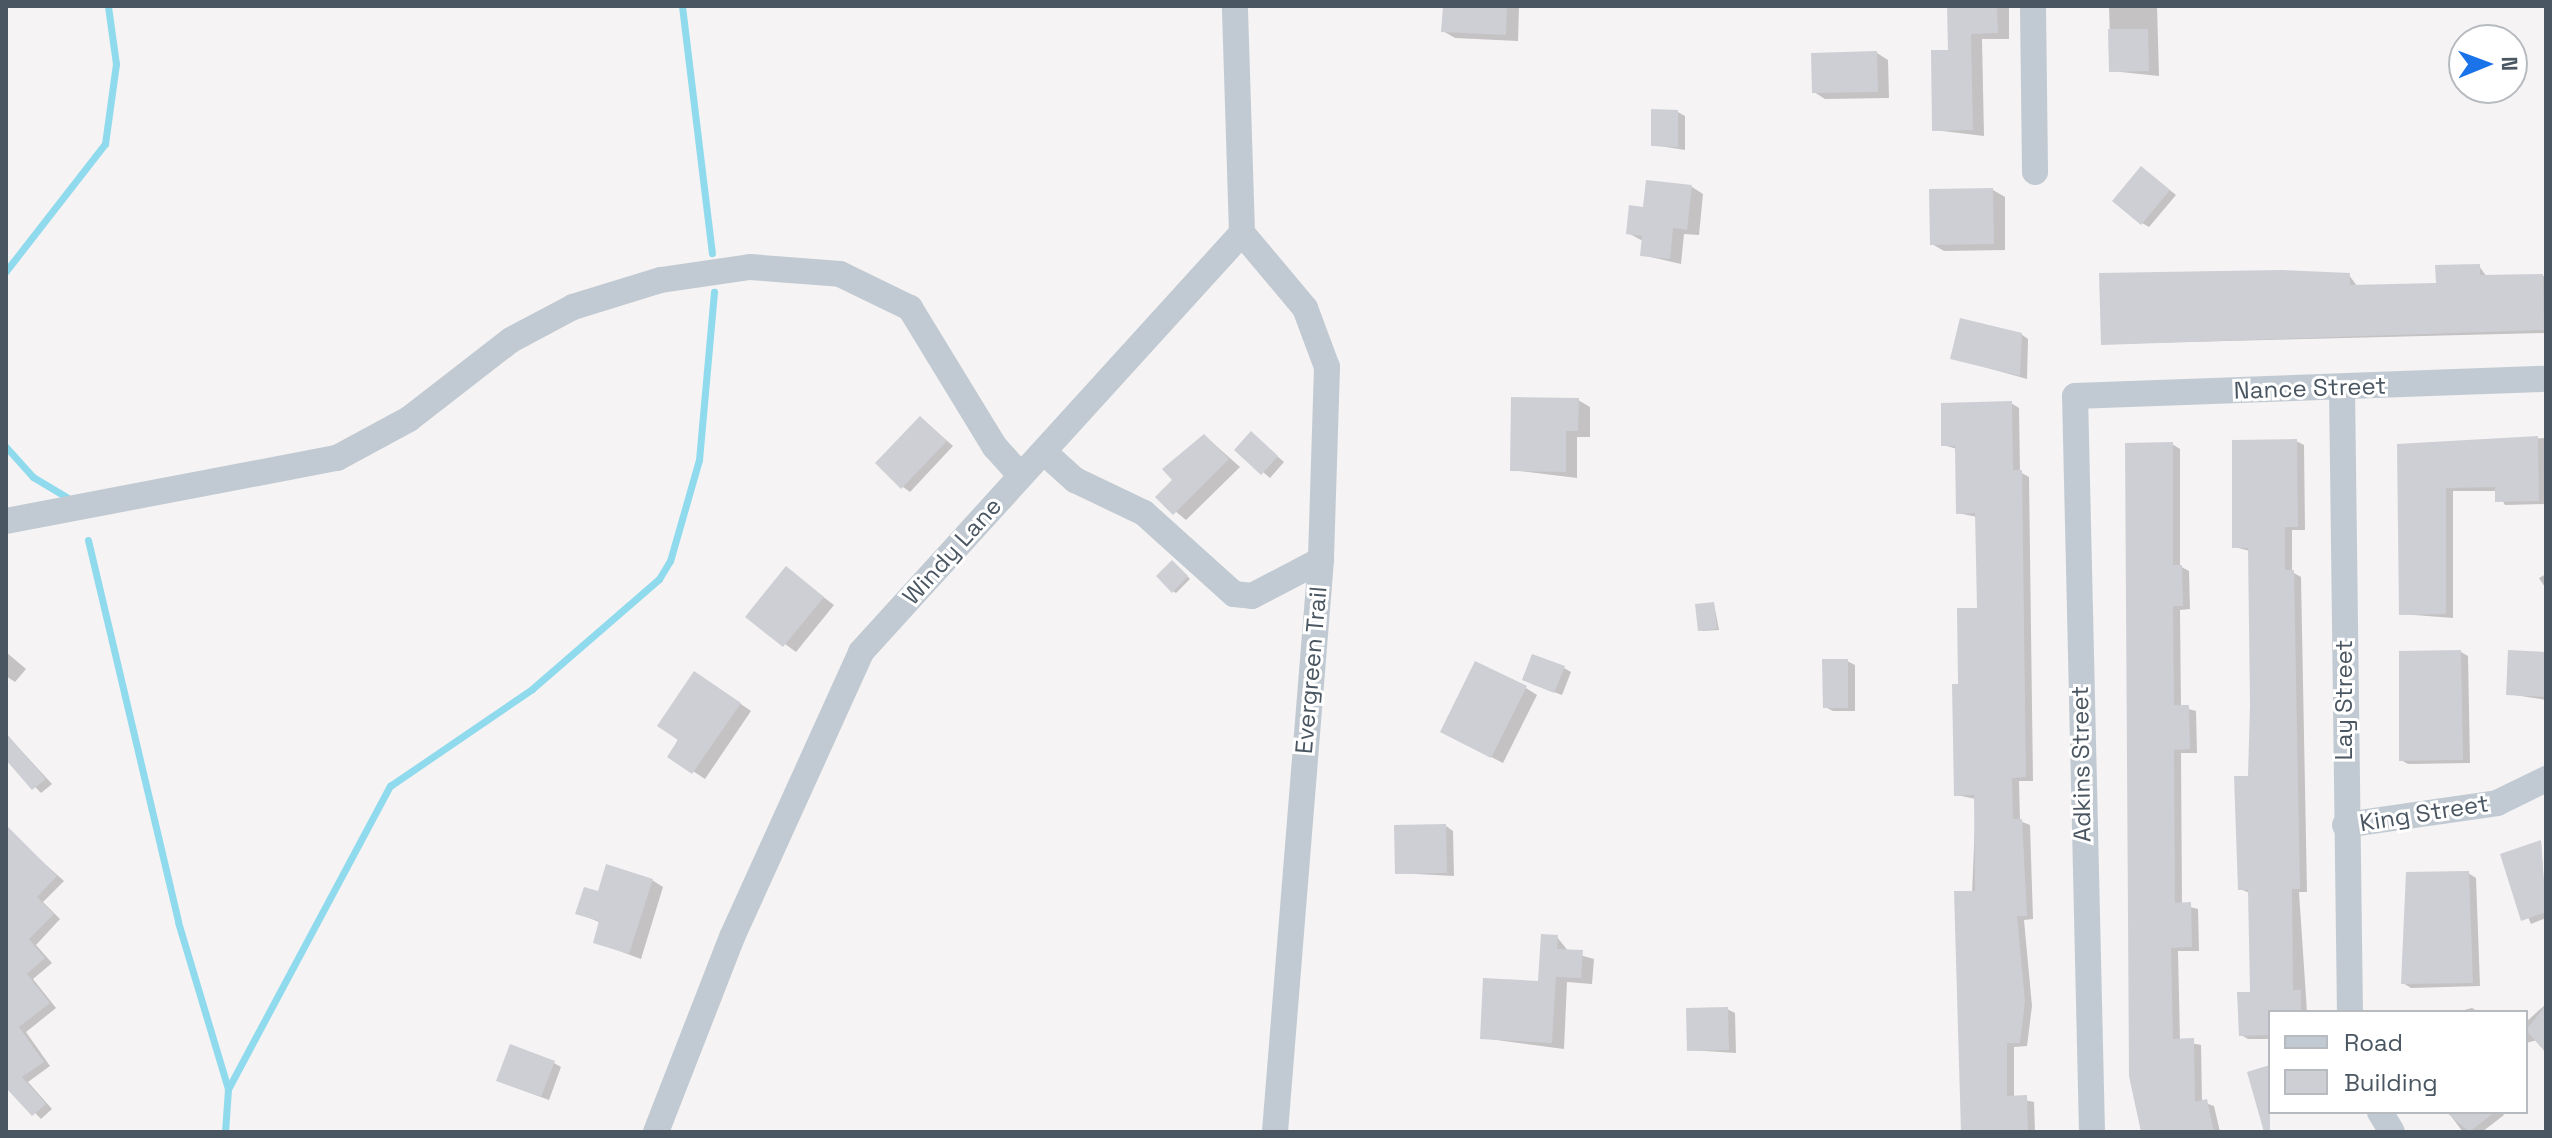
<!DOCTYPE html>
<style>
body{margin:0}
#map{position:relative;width:2552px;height:1138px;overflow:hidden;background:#f5f3f3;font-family:"Space Grotesk",sans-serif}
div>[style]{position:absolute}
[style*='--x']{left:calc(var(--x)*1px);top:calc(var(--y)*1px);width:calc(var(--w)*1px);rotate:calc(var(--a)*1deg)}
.shadow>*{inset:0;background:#0003}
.stream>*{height:7px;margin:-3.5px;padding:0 3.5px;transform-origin:3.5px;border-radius:3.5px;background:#90daee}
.building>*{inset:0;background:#cdcfd5}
.minor>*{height:26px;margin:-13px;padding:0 13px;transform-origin:13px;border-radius:13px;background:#c1cad2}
span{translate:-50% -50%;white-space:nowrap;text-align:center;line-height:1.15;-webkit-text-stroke:6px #fff;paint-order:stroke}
.street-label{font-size:24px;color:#4a5661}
.frame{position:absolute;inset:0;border:8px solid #4a5661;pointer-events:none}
.legend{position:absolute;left:2268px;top:1010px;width:260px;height:104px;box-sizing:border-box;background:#fff;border:2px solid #b7bbc0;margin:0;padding:10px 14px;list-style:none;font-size:24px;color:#4a5661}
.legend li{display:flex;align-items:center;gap:16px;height:40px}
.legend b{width:40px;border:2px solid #b7bbc0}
.north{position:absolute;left:2448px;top:24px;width:80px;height:80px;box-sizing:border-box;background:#fff;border:2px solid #b7bbc0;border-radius:50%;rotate:89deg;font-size:22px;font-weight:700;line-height:32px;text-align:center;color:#4a5661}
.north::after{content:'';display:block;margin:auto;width:28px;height:36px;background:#1a73e8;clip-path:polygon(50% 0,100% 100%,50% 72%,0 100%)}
</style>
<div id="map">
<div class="shadow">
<div style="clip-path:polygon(1445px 6px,1519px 6px,1518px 41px,1455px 38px,1443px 31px)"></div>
<div style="clip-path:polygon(1949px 6px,2009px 6px,2009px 39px,1982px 39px,1984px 136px,1934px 130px,1950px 52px)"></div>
<div style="clip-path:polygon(2109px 6px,2157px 6px,2159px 76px,2111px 71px)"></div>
<div style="clip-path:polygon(1877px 53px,1888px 60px,1889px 98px,1825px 99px,1814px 92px)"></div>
<div style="clip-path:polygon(1678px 112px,1685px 116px,1685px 150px,1653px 145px)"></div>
<div style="clip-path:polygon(2142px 168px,2176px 195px,2149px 227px,2142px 223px)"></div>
<div style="clip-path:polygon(1692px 187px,1703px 194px,1699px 235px,1684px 234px,1681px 264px,1642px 255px,1643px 241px,1628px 233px,1645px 209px)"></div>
<div style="clip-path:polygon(1993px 190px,2005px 197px,2005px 250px,1944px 251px,1932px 244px)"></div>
<div style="clip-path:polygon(2479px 266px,2487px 277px,2546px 276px,2546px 333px,2103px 344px,2349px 275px,2357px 286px,2438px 285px)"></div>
<div style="clip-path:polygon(2021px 334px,2028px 339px,2027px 379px,1952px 358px)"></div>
<div style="clip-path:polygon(1578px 400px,1590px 407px,1590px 437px,1577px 437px,1577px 478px,1512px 470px)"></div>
<div style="clip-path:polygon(2011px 403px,2019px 408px,2020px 472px,2029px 477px,2033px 781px,2019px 781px,2020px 821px,2030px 825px,2033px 919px,2024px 920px,2032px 1006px,2027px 1046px,2014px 1047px,2014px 1098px,2034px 1102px,2035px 1132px,1962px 1132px,1976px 799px,1956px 795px,1979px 610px,1977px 517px,1958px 513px,1957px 449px,1943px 445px)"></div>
<div style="clip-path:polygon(921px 418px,953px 446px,910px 492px,903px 487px)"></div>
<div style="clip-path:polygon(1251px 434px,1284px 462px,1270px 478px,1237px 450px)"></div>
<div style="clip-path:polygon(1205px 436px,1240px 467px,1186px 520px,1158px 497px,1175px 480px,1164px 469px)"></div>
<div style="clip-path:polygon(2546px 438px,2546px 504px,2505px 505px,2497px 491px,2453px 491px,2453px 618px,2401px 614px,2399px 446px)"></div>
<div style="clip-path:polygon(2296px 441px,2304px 445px,2305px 530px,2292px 530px,2292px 572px,2301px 577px,2307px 892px,2299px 892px,2307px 1012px,2270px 1012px,2270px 1039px,2248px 1039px,2241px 1035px,2252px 994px,2250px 893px,2240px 889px,2250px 778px,2250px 551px,2234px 547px)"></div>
<div style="clip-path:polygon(2172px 444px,2180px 449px,2180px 566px,2189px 571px,2190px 609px,2180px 610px,2181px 707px,2196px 711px,2197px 753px,2181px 753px,2182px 905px,2198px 909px,2199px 951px,2178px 951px,2180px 1041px,2201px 1045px,2202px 1102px,2214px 1106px,2220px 1132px,2146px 1132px)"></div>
<div style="clip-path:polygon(1175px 564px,1190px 579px,1176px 593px,1173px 591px)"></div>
<div style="clip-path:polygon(786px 569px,834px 605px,796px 652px,748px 617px)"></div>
<div style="clip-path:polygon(2546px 574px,2546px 589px,2539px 578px)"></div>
<div style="clip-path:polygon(1714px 604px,1719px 630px,1703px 631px,1700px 630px)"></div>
<div style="clip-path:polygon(6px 652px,26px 669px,15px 682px,6px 676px)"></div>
<div style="clip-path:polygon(2461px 652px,2468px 656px,2470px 763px,2408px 764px,2401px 760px)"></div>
<div style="clip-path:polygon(2546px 654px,2546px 700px,2508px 694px)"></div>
<div style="clip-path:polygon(1847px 661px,1855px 665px,1855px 711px,1833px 711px,1825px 707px)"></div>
<div style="clip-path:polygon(1564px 668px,1571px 672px,1562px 695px,1532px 684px)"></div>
<div style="clip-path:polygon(706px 680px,751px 711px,705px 779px,670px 756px)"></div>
<div style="clip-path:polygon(1526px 688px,1537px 695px,1503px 763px,1454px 738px)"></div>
<div style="clip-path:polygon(6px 734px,52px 784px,41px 793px,6px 757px)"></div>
<div style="clip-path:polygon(1446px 826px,1453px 831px,1454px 876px,1397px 873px)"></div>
<div style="clip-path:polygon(2541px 842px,2546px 918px,2531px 924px,2502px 855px)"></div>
<div style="clip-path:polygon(27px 848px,64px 881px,43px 902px,60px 919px,36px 945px,52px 963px,33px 979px,56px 1008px,26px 1032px,50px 1066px,28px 1082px,52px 1109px,41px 1119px,6px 1083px,6px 869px)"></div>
<div style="clip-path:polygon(2468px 873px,2476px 878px,2480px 986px,2411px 988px,2403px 983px)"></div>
<div style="clip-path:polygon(652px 880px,663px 887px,641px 959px,595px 942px,601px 923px,578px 913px,599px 894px)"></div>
<div style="clip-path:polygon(1557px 937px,1569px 952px,1594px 959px,1592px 984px,1567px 982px,1564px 1049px,1482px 1038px,1540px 983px)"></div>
<div style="clip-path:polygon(2546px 1004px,2546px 1050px,2537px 1040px,2526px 1043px,2526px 1022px)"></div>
<div style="clip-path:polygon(2472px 1008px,2479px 1012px,2457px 1012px)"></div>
<div style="clip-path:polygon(1727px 1009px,1735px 1013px,1736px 1053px,1689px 1050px)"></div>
<div style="clip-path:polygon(554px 1063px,561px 1067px,549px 1100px,506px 1084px)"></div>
<div style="clip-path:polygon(2448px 1112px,2502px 1112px,2504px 1115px,2482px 1132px,2463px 1132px)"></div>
</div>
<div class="stream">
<div style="--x:682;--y:6;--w:249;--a:83.1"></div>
<div style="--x:6;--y:271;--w:161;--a:-52.1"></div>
<div style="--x:105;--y:144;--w:81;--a:-82.2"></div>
<div style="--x:116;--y:64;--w:59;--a:-97.9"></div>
<div style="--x:6;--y:447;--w:40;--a:48"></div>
<div style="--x:33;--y:477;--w:39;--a:31"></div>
<div style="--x:88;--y:540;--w:392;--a:76.7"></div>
<div style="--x:178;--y:922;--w:174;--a:73.3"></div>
<div style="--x:228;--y:1089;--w:43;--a:94"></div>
<div style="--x:228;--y:1089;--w:344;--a:-61.9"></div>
<div style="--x:390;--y:786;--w:172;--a:-34.3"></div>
<div style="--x:532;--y:689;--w:168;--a:-40.9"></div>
<div style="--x:659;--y:579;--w:21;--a:-59"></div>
<div style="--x:670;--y:561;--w:105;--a:-74"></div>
<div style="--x:699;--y:460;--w:169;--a:-84.9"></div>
</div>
<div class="building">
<div style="clip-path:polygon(1443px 6px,1507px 6px,1506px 35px,1441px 32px)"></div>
<div style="clip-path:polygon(1947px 6px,1997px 6px,1998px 33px,1971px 34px,1973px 130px,1932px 131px,1931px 50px,1948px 50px)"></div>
<div style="clip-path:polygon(2108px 29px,2148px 29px,2149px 71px,2109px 72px)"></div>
<div style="clip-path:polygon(1877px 51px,1878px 92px,1812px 93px,1811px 53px)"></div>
<div style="clip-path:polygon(1651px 109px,1678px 110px,1678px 147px,1651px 146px)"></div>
<div style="clip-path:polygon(2141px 166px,2170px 190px,2141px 225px,2112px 201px)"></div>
<div style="clip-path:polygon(1646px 180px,1692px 185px,1687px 230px,1673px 228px,1670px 259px,1640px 256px,1642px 236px,1626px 234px,1629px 205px,1643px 207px)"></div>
<div style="clip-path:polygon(1993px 188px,1994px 244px,1930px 245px,1929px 189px)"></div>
<div style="clip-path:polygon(2480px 264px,2480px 275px,2543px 274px,2544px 330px,2101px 345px,2099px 273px,2282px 270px,2350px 273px,2350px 285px,2436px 283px,2435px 265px)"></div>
<div style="clip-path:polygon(1960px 318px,2022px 333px,2020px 376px,1950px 359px)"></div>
<div style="clip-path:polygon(1511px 397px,1579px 398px,1578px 431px,1566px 431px,1566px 472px,1510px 471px)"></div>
<div style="clip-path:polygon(2012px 401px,2013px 470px,2022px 470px,2026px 777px,2012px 778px,2013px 819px,2022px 819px,2027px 916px,2017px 916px,2025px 1001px,2020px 1043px,2007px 1043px,2007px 1096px,2027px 1095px,2028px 1132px,1961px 1132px,1954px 891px,1975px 891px,1974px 795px,1954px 796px,1952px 684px,1958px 684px,1957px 608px,1977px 608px,1975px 513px,1956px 514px,1955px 446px,1941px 446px,1941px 403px)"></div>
<div style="clip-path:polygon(920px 416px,947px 441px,901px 489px,875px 463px)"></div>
<div style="clip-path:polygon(1251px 431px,1278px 456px,1261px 475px,1234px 450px)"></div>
<div style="clip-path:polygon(1204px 434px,1229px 459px,1173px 515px,1155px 497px,1172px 480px,1162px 469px)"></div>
<div style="clip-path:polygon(2538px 436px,2539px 501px,2495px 502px,2495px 487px,2446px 488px,2446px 614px,2399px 615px,2397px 444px)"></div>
<div style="clip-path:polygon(2297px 439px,2298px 527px,2285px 527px,2285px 570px,2294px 570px,2300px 889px,2292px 889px,2293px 990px,2301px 990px,2301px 1012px,2270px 1012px,2270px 1035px,2239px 1036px,2237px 992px,2250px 992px,2248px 890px,2238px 890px,2234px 776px,2248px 776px,2250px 705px,2248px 548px,2232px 548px,2232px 440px)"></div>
<div style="clip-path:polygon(2173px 442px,2173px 565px,2182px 565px,2183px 606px,2173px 606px,2174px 705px,2189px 705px,2190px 749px,2174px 750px,2175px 903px,2191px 902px,2192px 947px,2171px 948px,2173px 1039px,2194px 1038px,2195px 1102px,2207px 1099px,2214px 1132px,2141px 1132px,2129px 1076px,2125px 443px)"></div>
<div style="clip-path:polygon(1172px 560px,1188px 576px,1172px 593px,1156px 576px)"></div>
<div style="clip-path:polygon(786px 566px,824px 597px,783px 647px,745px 617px)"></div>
<div style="clip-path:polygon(1714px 602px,1717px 629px,1698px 631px,1695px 604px)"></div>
<div style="clip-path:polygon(2461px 650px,2463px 760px,2399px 761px,2399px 651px)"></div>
<div style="clip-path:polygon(2508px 650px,2546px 652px,2546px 697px,2506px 695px)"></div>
<div style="clip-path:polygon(1532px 654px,1565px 666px,1554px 693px,1522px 680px)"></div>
<div style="clip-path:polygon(1822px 659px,1848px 659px,1848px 708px,1823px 708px)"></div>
<div style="clip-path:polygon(1475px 661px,1527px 686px,1491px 758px,1440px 732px)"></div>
<div style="clip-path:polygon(694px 671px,741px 703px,692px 774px,667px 757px,678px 740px,657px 726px)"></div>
<div style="clip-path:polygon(6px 733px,46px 779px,32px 790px,6px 760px)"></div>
<div style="clip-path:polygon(1446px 824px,1447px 873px,1395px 874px,1394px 825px)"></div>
<div style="clip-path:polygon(6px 825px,57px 876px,37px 897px,54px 914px,29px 939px,45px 958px,27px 974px,50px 1003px,19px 1027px,44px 1062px,22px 1077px,46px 1104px,32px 1116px,6px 1088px)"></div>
<div style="clip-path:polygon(2541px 840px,2546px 912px,2521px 921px,2500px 854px)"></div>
<div style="clip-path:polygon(606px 864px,653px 879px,629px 954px,593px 943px,599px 921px,575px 914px,584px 887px,598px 891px)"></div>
<div style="clip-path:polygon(2469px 871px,2473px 983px,2401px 984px,2406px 872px)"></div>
<div style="clip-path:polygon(1541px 934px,1558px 935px,1557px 949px,1583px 950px,1581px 978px,1556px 977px,1552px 1043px,1480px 1039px,1483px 978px,1538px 981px)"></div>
<div style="clip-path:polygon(2546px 1005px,2546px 1053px,2526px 1030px)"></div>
<div style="clip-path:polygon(1728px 1007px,1729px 1050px,1687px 1051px,1686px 1008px)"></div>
<div style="clip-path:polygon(510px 1044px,555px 1061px,541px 1097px,496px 1081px)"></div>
<div style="clip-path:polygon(2270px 1065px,2270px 1132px,2264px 1132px,2247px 1072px)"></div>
<div style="clip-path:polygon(2446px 1112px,2495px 1112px,2469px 1132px)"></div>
</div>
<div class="minor">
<div style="--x:2033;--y:6;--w:166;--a:89.3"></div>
<div style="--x:1242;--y:233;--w:98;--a:50"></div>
<div style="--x:1305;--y:308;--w:63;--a:69.6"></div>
<div style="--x:1327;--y:367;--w:193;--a:91.8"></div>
<div style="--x:1321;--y:560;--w:574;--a:94.6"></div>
<div style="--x:2342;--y:388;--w:624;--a:89.27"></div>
<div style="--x:1046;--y:454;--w:39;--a:42"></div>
<div style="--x:1075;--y:480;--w:76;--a:25.6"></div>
<div style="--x:1144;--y:513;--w:121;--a:42"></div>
<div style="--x:1234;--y:594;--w:18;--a:6"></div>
<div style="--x:1252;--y:596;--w:78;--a:-27.6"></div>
<div style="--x:6;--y:521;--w:337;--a:-10.8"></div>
<div style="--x:337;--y:458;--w:82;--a:-28.4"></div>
<div style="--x:409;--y:419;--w:129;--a:-37.8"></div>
<div style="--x:511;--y:340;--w:70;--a:-28"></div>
<div style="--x:573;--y:307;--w:92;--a:-17.1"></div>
<div style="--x:661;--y:280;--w:90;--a:-8.3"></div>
<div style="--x:750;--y:267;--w:90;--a:4.4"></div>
<div style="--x:840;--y:274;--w:78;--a:25.9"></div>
<div style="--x:910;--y:308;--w:163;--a:58.6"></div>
<div style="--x:995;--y:447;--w:38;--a:48"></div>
<div style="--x:2345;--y:825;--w:154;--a:-8.2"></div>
<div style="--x:2497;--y:803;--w:55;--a:-26.1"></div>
<div style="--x:2380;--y:1112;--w:23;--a:59"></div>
<div style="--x:656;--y:1132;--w:209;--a:-68.7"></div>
<div style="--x:732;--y:937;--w:313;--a:-65.6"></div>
<div style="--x:861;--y:652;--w:566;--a:-47.72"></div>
<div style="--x:1242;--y:233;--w:227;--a:-91.8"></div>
<div style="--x:2092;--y:1132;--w:736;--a:-91.32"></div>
<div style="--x:2075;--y:396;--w:471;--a:-2.1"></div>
</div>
<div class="street-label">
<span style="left:2310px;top:388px;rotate:-2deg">Nance Street</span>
<span style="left:952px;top:551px;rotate:-48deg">Windy Lane</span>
<span style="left:1311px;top:670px;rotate:-85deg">Evergreen Trail</span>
<span style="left:2344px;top:700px;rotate:-90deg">Lay Street</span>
<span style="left:2081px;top:764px;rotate:-91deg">Adkins Street</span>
<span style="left:2424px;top:813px;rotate:-9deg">King Street</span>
</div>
<div class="frame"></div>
<ul class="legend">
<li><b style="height:10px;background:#c1cad2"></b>Road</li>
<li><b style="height:22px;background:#cdcfd5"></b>Building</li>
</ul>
<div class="north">N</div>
</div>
